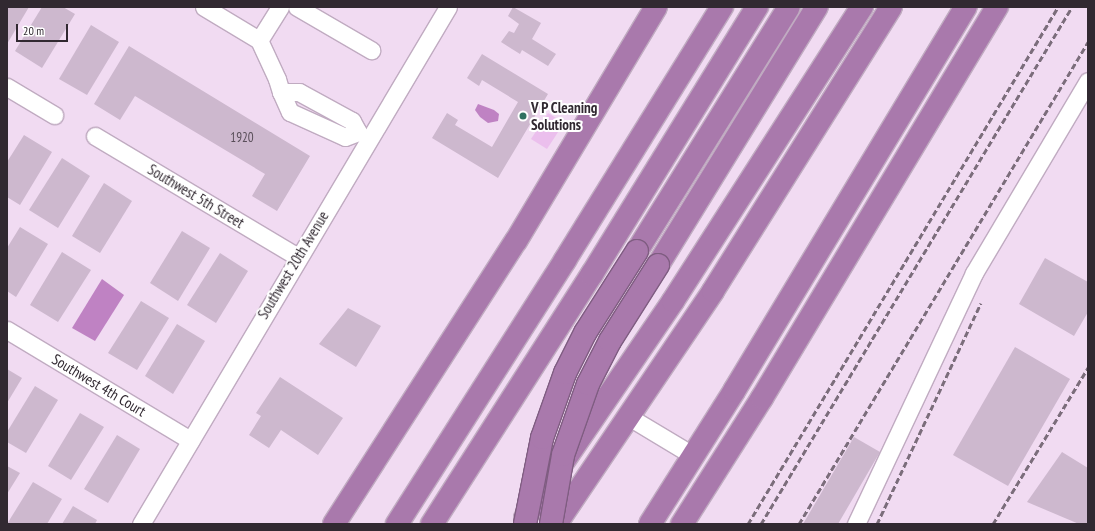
<!DOCTYPE html>
<style>
body{margin:0}
#map{position:relative;width:1095px;height:531px;overflow:hidden;background:#f1dbf2;font-family:"PT Sans Narrow",sans-serif}
div>[style]{position:absolute}
[style*='--x']{left:calc(var(--x)*1px);top:calc(var(--y)*1px);width:calc(var(--w)*1px);rotate:calc(var(--a)*1deg)}
.green>*{inset:0;background:#ebbfed}
.water>*{inset:0;background:#bf82c3}
.building>*{inset:0;background:#cdb8ce}
.roads{filter:drop-shadow(1px 0 #c0abc1) drop-shadow(-1px 0 #c0abc1) drop-shadow(0 1px #c0abc1) drop-shadow(0 -1px #c0abc1)}
.minor>*{height:17px;margin:-8.5px;padding:0 8.5px;transform-origin:8.5px;border-radius:8.5px;background:#fff}
.highway>*{height:22px;margin:-11px;padding:0 11px;transform-origin:11px;border-radius:11px;background:#a979ac}
.rail>*{height:3px;margin-top:-1.5px;transform-origin:0;background:repeating-linear-gradient(90deg,#7b6d7b 0 6px,transparent 0 9px)}
.bridges{filter:drop-shadow(1px 0 #7f5d81) drop-shadow(-1px 0 #7f5d81) drop-shadow(0 1px #7f5d81) drop-shadow(0 -1px #7f5d81)}
.highway-bridge>*{height:22px;margin:-11px;padding:0 11px;transform-origin:11px;border-radius:11px;background:#a979ac}
.dots>*{width:11px;height:11px;translate:-50% -50%;box-sizing:border-box;border:2px solid #fff;border-radius:50%}
span{translate:-50% -50%;white-space:nowrap;text-align:center;line-height:1.15;-webkit-text-stroke:4px #fff;paint-order:stroke}
.number-label{font-size:13px;color:#584d58}
.number-label span{-webkit-text-stroke-width:0}
.poi-label{font-size:15px;color:#312931;font-weight:700}
.left{translate:0 -50%;text-align:left}
.street-label{font-size:15px;color:#312931}
.frame{position:absolute;inset:0;border:8px solid #312931;pointer-events:none}
.scale{position:absolute;left:16px;top:24px;width:52px;height:18px;box-sizing:border-box;border:2px solid #312931;border-top:0;padding-left:5px;font-size:12px;line-height:14px;white-space:nowrap;color:#312931;-webkit-text-stroke:3px #fff;paint-order:stroke}
</style>
<div id="map">
<div class="green">
<div style="clip-path:polygon(548px 113px,564px 123px,547px 149px,531px 139px)"></div>
</div>
<div class="water">
<div style="clip-path:polygon(478px 104px,494px 110px,499px 114px,498px 121px,488px 123px,480px 117px,475px 110px)"></div>
<div style="clip-path:polygon(102px 279px,124px 295px,95px 341px,72px 328px)"></div>
</div>
<div class="building">
<div style="clip-path:polygon(7px 7px,29px 7px,7px 44px)"></div>
<div style="clip-path:polygon(42px 7px,63px 7px,75px 14px,42px 68px,15px 51px)"></div>
<div style="clip-path:polygon(513px 7px,541px 23px,532px 39px,556px 54px,548px 66px,522px 50px,520px 54px,501px 42px,509px 31px,514px 33px,519px 24px,508px 16px)"></div>
<div style="clip-path:polygon(91px 25px,119px 42px,87px 95px,59px 79px)"></div>
<div style="clip-path:polygon(129px 46px,310px 156px,277px 211px,252px 196px,265px 174px,135px 96px,120px 120px,94px 104px)"></div>
<div style="clip-path:polygon(482px 54px,548px 94px,498px 178px,432px 138px,447px 113px,458px 120px,455px 125px,492px 147px,518px 102px,482px 80px,479px 86px,467px 78px)"></div>
<div style="clip-path:polygon(24px 135px,52px 152px,20px 205px,7px 197px,7px 162px)"></div>
<div style="clip-path:polygon(62px 158px,90px 176px,58px 228px,29px 210px)"></div>
<div style="clip-path:polygon(104px 183px,132px 201px,100px 253px,72px 236px)"></div>
<div style="clip-path:polygon(20px 227px,48px 244px,16px 297px,7px 291px,7px 248px)"></div>
<div style="clip-path:polygon(182px 231px,210px 248px,178px 301px,150px 283px)"></div>
<div style="clip-path:polygon(62px 252px,91px 270px,58px 322px,30px 305px)"></div>
<div style="clip-path:polygon(220px 253px,248px 271px,216px 323px,187px 305px)"></div>
<div style="clip-path:polygon(1045px 258px,1088px 282px,1088px 312px,1074px 336px,1019px 304px)"></div>
<div style="clip-path:polygon(141px 301px,169px 318px,137px 370px,108px 353px)"></div>
<div style="clip-path:polygon(348px 308px,381px 326px,356px 367px,319px 344px)"></div>
<div style="clip-path:polygon(177px 324px,205px 341px,173px 394px,145px 376px)"></div>
<div style="clip-path:polygon(1015px 347px,1070px 379px,1008px 486px,953px 455px)"></div>
<div style="clip-path:polygon(7px 369px,22px 378px,7px 403px)"></div>
<div style="clip-path:polygon(280px 377px,343px 418px,318px 455px,281px 430px,269px 448px,249px 435px,261px 416px,256px 413px)"></div>
<div style="clip-path:polygon(35px 386px,58px 400px,26px 453px,7px 442px,7px 432px)"></div>
<div style="clip-path:polygon(80px 413px,104px 427px,71px 480px,48px 466px)"></div>
<div style="clip-path:polygon(117px 435px,140px 449px,108px 503px,84px 489px)"></div>
<div style="clip-path:polygon(854px 437px,880px 452px,838px 524px,803px 524px)"></div>
<div style="clip-path:polygon(1062px 452px,1088px 468px,1088px 524px,1079px 524px,1027px 502px)"></div>
<div style="clip-path:polygon(7px 466px,20px 473px,7px 494px)"></div>
<div style="clip-path:polygon(33px 482px,62px 499px,47px 524px,7px 524px)"></div>
<div style="clip-path:polygon(73px 506px,97px 520px,95px 524px,62px 524px)"></div>
</div>
<div class="roads">
<div class="minor">
<div style="--x:204;--y:7;--w:64;--a:31"></div>
<div style="--x:280;--y:7;--w:39;--a:122"></div>
<div style="--x:259;--y:40;--w:43;--a:65.2"></div>
<div style="--x:277;--y:79;--w:14;--a:73"></div>
<div style="--x:281;--y:92;--w:22;--a:66"></div>
<div style="--x:290;--y:112;--w:60;--a:24.4"></div>
<div style="--x:345;--y:137;--w:14;--a:-21"></div>
<div style="--x:358;--y:132;--w:13;--a:-119"></div>
<div style="--x:352;--y:121;--w:60;--a:-151.3"></div>
<div style="--x:299;--y:92;--w:18;--a:180"></div>
<div style="--x:297;--y:7;--w:86;--a:30.2"></div>
<div style="--x:7;--y:87;--w:55;--a:30.8"></div>
<div style="--x:95;--y:136;--w:236;--a:30.8"></div>
<div style="--x:7;--y:330;--w:214;--a:31"></div>
<div style="--x:629;--y:417;--w:76;--a:31"></div>
<div style="--x:141;--y:524;--w:601;--a:-59.3"></div>
<div style="--x:856;--y:524;--w:277;--a:-64.8"></div>
<div style="--x:974;--y:273;--w:223;--a:-59.3"></div>
</div>
<div class="highway">
<div style="--x:637;--y:251;--w:287;--a:-58.1"></div>
<div style="--x:658;--y:265;--w:303;--a:-58.4"></div>
<div style="--x:525;--y:518;--w:263;--a:-55.7"></div>
<div style="--x:673;--y:301;--w:350;--a:-57.3"></div>
<div style="--x:334;--y:524;--w:336;--a:-57.3"></div>
<div style="--x:516;--y:241;--w:273;--a:-59.1"></div>
<div style="--x:397;--y:524;--w:313;--a:-57.5"></div>
<div style="--x:565;--y:260;--w:298;--a:-58.2"></div>
<div style="--x:432;--y:524;--w:297;--a:-57.4"></div>
<div style="--x:592;--y:274;--w:314;--a:-58.3"></div>
<div style="--x:556;--y:524;--w:281;--a:-56"></div>
<div style="--x:713;--y:291;--w:335;--a:-57.9"></div>
<div style="--x:650;--y:524;--w:157;--a:-57.7"></div>
<div style="--x:734;--y:391;--w:449;--a:-58.9"></div>
<div style="--x:682;--y:524;--w:149;--a:-57.6"></div>
<div style="--x:762;--y:398;--w:456;--a:-59"></div>
</div>
</div>
<div class="rail">
<div style="--x:748;--y:524;--w:603;--a:-59.05"></div>
<div style="--x:761;--y:524;--w:603;--a:-58.97"></div>
<div style="--x:799;--y:524;--w:562;--a:-59.05"></div>
<div style="--x:877;--y:524;--w:244;--a:-64.8"></div>
<div style="--x:993;--y:524;--w:183;--a:-58.7"></div>
</div>
<div class="bridges">
<div class="highway-bridge">
<div style="--x:525;--y:524;--w:88;--a:-78.8"></div>
<div style="--x:542;--y:438;--w:69;--a:-70.5"></div>
<div style="--x:565;--y:373;--w:45;--a:-63.4"></div>
<div style="--x:585;--y:333;--w:97;--a:-57.6"></div>
<div style="--x:551;--y:524;--w:70;--a:-80.1"></div>
<div style="--x:563;--y:455;--w:75;--a:-70.6"></div>
<div style="--x:588;--y:384;--w:48;--a:-62.9"></div>
<div style="--x:610;--y:341;--w:90;--a:-57.7"></div>
</div>
</div>
<div class="dots">
<div style="left:523px;top:116px;background:#307161"></div>
</div>
<div class="number-label">
<span style="left:242px;top:138px">1920</span>
</div>
<div class="poi-label">
<span class="left" style="left:531px;top:116px">V P Cleaning<br>Solutions</span>
</div>
<div class="street-label">
<span style="left:196px;top:196px;rotate:31deg">Southwest 5th Street</span>
<span style="left:293px;top:265px;rotate:-59deg">Southwest 20th Avenue</span>
<span style="left:99px;top:385px;rotate:31deg">Southwest 4th Court</span>
</div>
<div class="frame"></div>
<div class="scale">20 m</div>
</div>
